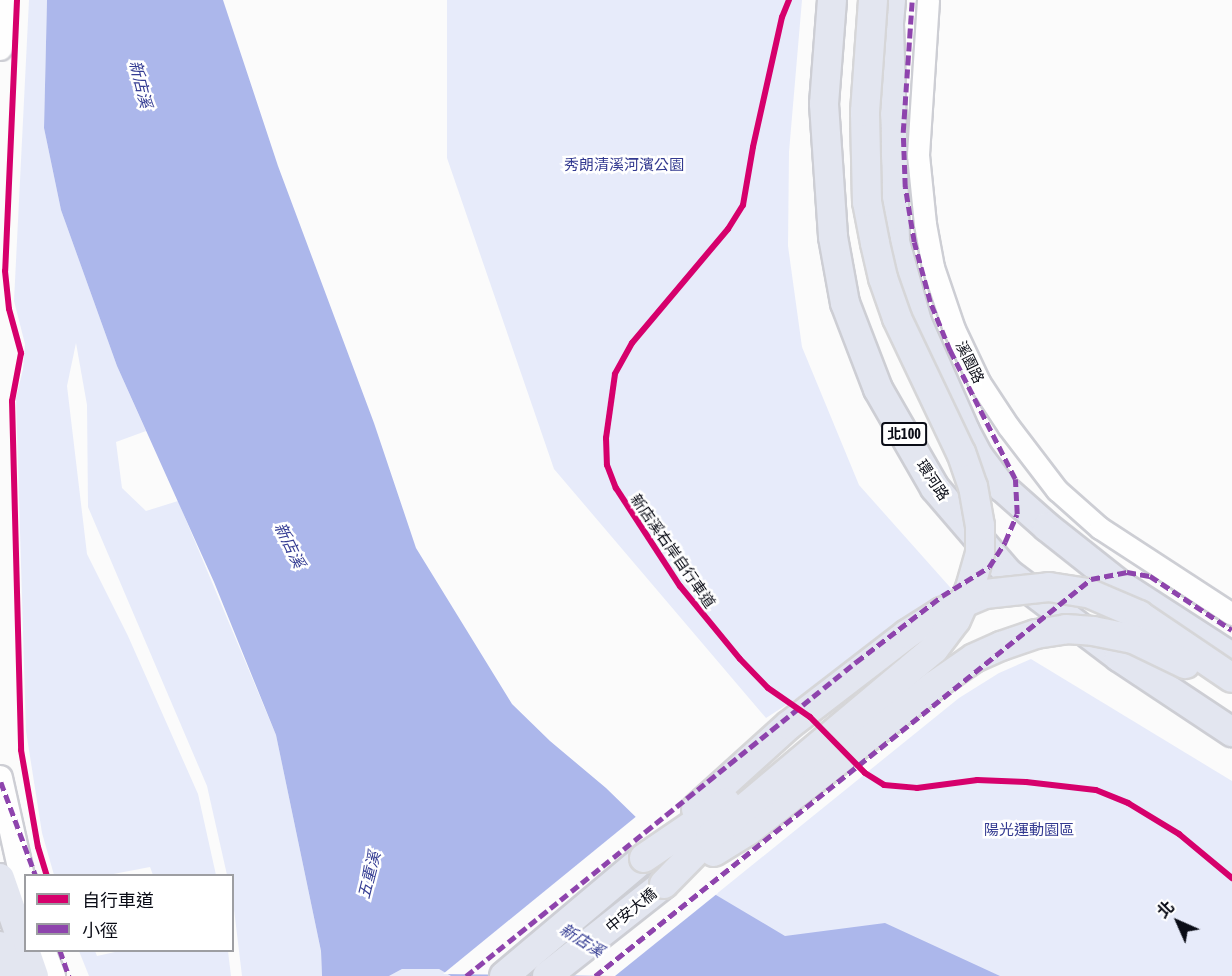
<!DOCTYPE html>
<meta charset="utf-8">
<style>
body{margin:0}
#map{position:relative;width:1232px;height:976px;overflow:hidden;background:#fbfbfb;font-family:"Asap Condensed","Noto Sans TC",sans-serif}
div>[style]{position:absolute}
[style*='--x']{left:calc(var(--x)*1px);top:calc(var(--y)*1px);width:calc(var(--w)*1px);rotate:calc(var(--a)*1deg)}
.green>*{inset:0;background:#e7ebfa}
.water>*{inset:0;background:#acb7eb}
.pier>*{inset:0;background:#fbfbfb}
.roads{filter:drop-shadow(2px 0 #cdced4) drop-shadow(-2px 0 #cdced4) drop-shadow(0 2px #cdced4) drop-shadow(0 -2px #cdced4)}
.tertiary>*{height:21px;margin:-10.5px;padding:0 10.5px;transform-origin:10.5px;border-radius:10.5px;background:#fefefe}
.secondary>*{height:24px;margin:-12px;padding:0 12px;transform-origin:12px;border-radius:12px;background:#fefefe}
.trunk>*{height:28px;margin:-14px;padding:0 14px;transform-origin:14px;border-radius:14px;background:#e3e6f0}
.bridges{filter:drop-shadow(2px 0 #d6d6d8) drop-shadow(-2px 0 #d6d6d8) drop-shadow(0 2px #d6d6d8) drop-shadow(0 -2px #d6d6d8)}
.trunk-bridge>*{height:28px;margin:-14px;padding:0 14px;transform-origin:14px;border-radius:14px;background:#e3e6f0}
.quiet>*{height:4.5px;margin-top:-2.25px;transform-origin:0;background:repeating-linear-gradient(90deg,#8e44ad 0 9px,transparent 0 13.5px)}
.cycleway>*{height:6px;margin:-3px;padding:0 3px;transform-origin:3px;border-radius:3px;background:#d6006c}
span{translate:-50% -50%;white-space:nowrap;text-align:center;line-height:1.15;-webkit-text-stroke:5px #fff;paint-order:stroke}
.shield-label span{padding:2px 4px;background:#fff;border:2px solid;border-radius:4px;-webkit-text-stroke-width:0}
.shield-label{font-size:14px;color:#0a0c16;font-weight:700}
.park-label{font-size:15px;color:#333a90}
.street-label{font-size:15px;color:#0a0c16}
.water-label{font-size:16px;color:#353d93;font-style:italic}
.legend{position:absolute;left:24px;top:874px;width:210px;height:78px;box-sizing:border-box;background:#fff;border:2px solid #9d9ea2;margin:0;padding:8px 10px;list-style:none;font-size:18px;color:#0a0c16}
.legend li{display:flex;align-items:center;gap:12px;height:30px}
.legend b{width:30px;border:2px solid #9d9ea2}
.north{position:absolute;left:1148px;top:892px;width:60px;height:60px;-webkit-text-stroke:4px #fff;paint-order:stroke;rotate:315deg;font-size:16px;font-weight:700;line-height:24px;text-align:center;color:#0a0c16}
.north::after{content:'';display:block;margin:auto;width:21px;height:27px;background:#0a0c16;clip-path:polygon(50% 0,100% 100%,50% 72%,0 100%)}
</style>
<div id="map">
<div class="green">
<div style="clip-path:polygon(29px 0,47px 0,44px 128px,61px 210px,117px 366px,146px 431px,116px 442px,122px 488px,146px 511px,178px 501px,276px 735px,321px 951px,322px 976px,242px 976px,233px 901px,232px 876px,227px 875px,207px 786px,88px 507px,87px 405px,76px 343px,67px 386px,87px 554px,128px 636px,198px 794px,216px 875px,153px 875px,150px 867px,108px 875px,54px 875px,42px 833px,26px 731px,16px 398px,23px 369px,25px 344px,14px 301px)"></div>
<div style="clip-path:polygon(447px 0,802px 0,789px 152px,788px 246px,802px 347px,859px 485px,957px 595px,766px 718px,554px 469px,447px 158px)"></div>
<div style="clip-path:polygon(1031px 659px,1232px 781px,1232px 976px,615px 976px,959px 698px,999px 673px)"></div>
<div style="clip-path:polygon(124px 950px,228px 951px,231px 976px,89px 976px,79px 951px,95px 951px,97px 956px)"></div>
<div style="clip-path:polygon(402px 969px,439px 969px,451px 976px,389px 976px)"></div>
</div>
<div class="water">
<div style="clip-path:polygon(47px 0,223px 0,278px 166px,374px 423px,416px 548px,512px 704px,550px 741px,606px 788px,716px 895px,785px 936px,885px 923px,1000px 976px,451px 976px,439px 969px,402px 969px,389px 976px,322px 976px,321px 951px,276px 735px,214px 582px,117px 366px,61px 210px,44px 128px)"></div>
</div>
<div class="pier">
<div style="clip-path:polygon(638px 815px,718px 893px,615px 976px,443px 974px)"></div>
</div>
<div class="roads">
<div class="tertiary">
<div style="--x:928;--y:0;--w:155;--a:93.7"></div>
<div style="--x:918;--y:155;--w:69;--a:84.2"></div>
<div style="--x:925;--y:224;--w:44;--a:79.5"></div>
<div style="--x:933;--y:267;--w:65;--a:71.3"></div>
<div style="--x:954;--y:329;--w:59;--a:64.7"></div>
<div style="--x:979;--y:382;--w:53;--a:56.6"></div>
<div style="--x:1008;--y:426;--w:81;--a:52.6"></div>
<div style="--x:1057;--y:490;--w:57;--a:41.5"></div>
<div style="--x:1100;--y:528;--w:158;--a:33.1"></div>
</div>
<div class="secondary">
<div style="--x:0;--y:48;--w:48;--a:-86.4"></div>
<div style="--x:0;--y:778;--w:119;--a:77.4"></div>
<div style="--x:43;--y:950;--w:28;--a:69"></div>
</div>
<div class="trunk">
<div style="--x:832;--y:0;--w:104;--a:94.4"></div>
<div style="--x:824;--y:104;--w:133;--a:86.1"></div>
<div style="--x:833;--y:237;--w:67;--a:79.7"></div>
<div style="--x:845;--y:303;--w:92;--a:69"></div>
<div style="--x:878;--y:389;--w:114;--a:60.1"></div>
<div style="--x:935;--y:488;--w:112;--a:49.3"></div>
<div style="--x:1008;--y:573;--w:139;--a:37.1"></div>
<div style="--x:1119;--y:657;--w:136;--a:33.6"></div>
<div style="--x:891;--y:0;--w:25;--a:95"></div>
<div style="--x:889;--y:25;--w:217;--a:88.4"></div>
<div style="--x:895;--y:242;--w:83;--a:74.6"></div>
<div style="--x:917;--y:322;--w:119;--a:66.2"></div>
<div style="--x:965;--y:431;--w:30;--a:62"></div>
<div style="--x:979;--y:457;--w:38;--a:53"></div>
<div style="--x:1002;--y:487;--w:60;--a:41.6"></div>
<div style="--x:1047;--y:527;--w:92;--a:38.4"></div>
<div style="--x:1119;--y:584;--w:135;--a:32.9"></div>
<div style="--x:0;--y:878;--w:104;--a:70.9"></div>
<div style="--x:0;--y:946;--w:31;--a:73"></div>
<div style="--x:504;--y:976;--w:183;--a:-40.1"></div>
<div style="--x:547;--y:976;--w:149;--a:-38.2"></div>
</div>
</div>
<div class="bridges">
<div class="trunk-bridge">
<div style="--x:696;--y:809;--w:125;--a:-42.1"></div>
<div style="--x:789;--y:725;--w:149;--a:-37.6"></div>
<div style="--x:907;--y:634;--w:41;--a:-32.2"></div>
<div style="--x:942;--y:612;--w:47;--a:-22.7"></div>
<div style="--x:985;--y:594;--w:64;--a:-6.2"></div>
<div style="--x:1049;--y:587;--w:39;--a:9"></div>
<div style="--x:1088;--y:593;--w:56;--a:23.3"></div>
<div style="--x:1139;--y:615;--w:112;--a:34.1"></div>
<div style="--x:714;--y:852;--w:40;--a:-32"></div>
<div style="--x:748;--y:831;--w:237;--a:-38"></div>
<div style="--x:935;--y:685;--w:47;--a:-34.7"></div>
<div style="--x:974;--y:658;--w:30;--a:-24"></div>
<div style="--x:1001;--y:646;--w:37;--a:-19"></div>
<div style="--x:1036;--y:634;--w:30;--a:-9"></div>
<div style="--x:1066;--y:629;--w:27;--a:4"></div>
<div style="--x:1093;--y:631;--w:41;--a:11.3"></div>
<div style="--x:1133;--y:639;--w:58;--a:25.7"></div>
<div style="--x:644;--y:858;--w:99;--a:-34.3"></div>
<div style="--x:664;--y:884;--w:66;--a:-45.6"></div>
<div style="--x:710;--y:837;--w:292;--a:-40"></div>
<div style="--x:934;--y:649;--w:36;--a:-53"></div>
<div style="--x:956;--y:620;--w:35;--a:-66"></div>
<div style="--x:970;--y:588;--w:36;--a:-74"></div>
<div style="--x:980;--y:553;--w:27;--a:-90"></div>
<div style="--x:980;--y:526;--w:40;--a:-100"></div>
<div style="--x:973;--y:487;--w:36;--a:-109"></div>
<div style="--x:961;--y:453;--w:149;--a:-115.4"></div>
<div style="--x:897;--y:318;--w:42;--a:-109.3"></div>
<div style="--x:883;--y:278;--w:36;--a:-103"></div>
<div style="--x:875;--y:243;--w:42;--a:-101"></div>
<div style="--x:867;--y:202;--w:90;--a:-91.3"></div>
<div style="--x:865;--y:112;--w:112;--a:-85.9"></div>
</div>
</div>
<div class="quiet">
<div style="--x:1;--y:782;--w:100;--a:69.6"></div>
<div style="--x:60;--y:950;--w:28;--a:71"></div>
<div style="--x:466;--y:976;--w:501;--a:-38.84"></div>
<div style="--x:856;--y:662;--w:108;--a:-37.5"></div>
<div style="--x:942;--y:596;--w:55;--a:-31.7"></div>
<div style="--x:989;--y:567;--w:30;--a:-57"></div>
<div style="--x:1005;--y:542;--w:30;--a:-67"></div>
<div style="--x:1017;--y:514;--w:35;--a:-93"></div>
<div style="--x:1015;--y:479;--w:144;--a:-116.9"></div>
<div style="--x:950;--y:351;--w:53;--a:-112.2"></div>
<div style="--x:930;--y:302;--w:62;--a:-104.9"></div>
<div style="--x:914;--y:242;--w:56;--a:-99.3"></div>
<div style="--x:905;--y:187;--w:55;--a:-92.1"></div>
<div style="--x:903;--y:132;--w:132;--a:-86.1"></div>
<div style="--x:595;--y:976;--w:635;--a:-38.67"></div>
<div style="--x:1091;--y:579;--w:37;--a:-11"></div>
<div style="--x:1127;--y:572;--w:23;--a:10"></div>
<div style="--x:1150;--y:576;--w:98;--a:33.4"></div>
</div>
<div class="cycleway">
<div style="--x:17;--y:0;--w:271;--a:92.5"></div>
<div style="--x:5;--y:271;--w:38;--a:84"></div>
<div style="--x:9;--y:309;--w:46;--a:74.7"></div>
<div style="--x:21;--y:353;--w:49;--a:100.6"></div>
<div style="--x:12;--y:401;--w:349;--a:88.5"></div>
<div style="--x:21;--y:750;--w:98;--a:80.1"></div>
<div style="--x:38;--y:847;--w:30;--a:73"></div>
<div style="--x:789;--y:0;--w:18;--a:112"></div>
<div style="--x:782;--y:17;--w:133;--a:102.6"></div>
<div style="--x:753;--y:147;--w:59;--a:99.8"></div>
<div style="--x:743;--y:205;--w:28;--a:122"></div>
<div style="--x:728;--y:229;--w:149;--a:130.1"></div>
<div style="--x:632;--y:343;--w:35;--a:119"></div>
<div style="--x:615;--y:374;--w:65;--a:98"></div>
<div style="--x:606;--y:438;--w:27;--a:88"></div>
<div style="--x:607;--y:465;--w:25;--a:69"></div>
<div style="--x:616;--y:488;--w:117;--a:56.9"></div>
<div style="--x:680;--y:586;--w:94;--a:50.6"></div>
<div style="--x:740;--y:659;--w:40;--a:46"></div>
<div style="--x:768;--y:688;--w:51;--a:34.6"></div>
<div style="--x:810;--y:717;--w:78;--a:45.5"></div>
<div style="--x:865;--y:773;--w:22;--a:32"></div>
<div style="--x:884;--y:785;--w:33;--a:5"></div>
<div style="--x:917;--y:788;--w:61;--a:-7.6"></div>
<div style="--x:977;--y:780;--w:49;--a:2.3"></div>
<div style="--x:1026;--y:782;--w:70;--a:6.5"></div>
<div style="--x:1096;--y:790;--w:35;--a:22"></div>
<div style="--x:1128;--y:803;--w:60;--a:31.3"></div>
<div style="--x:1179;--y:834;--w:69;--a:39.7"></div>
</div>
<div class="shield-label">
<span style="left:904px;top:434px">北100</span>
</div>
<div class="park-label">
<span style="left:624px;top:165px">秀朗清溪河濱公園</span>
<span style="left:1029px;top:830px">陽光運動園區</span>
</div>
<div class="street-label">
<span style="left:970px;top:362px;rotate:64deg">溪園路</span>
<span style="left:933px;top:480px;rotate:56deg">環河路</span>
<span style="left:673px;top:551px;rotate:55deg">新店溪右岸自行車道</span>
<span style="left:631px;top:910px;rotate:-39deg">中安大橋</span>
</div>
<div class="water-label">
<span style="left:141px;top:84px;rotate:76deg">新店溪</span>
<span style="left:290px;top:545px;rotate:64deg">新店溪</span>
<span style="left:369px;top:875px;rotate:-76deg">五重溪</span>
<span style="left:582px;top:940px;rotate:32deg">新店溪</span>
</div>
<ul class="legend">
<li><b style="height:8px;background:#d6006c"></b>自行車道</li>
<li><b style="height:8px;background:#8e44ad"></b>小徑</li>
</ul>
<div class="north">北</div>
</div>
